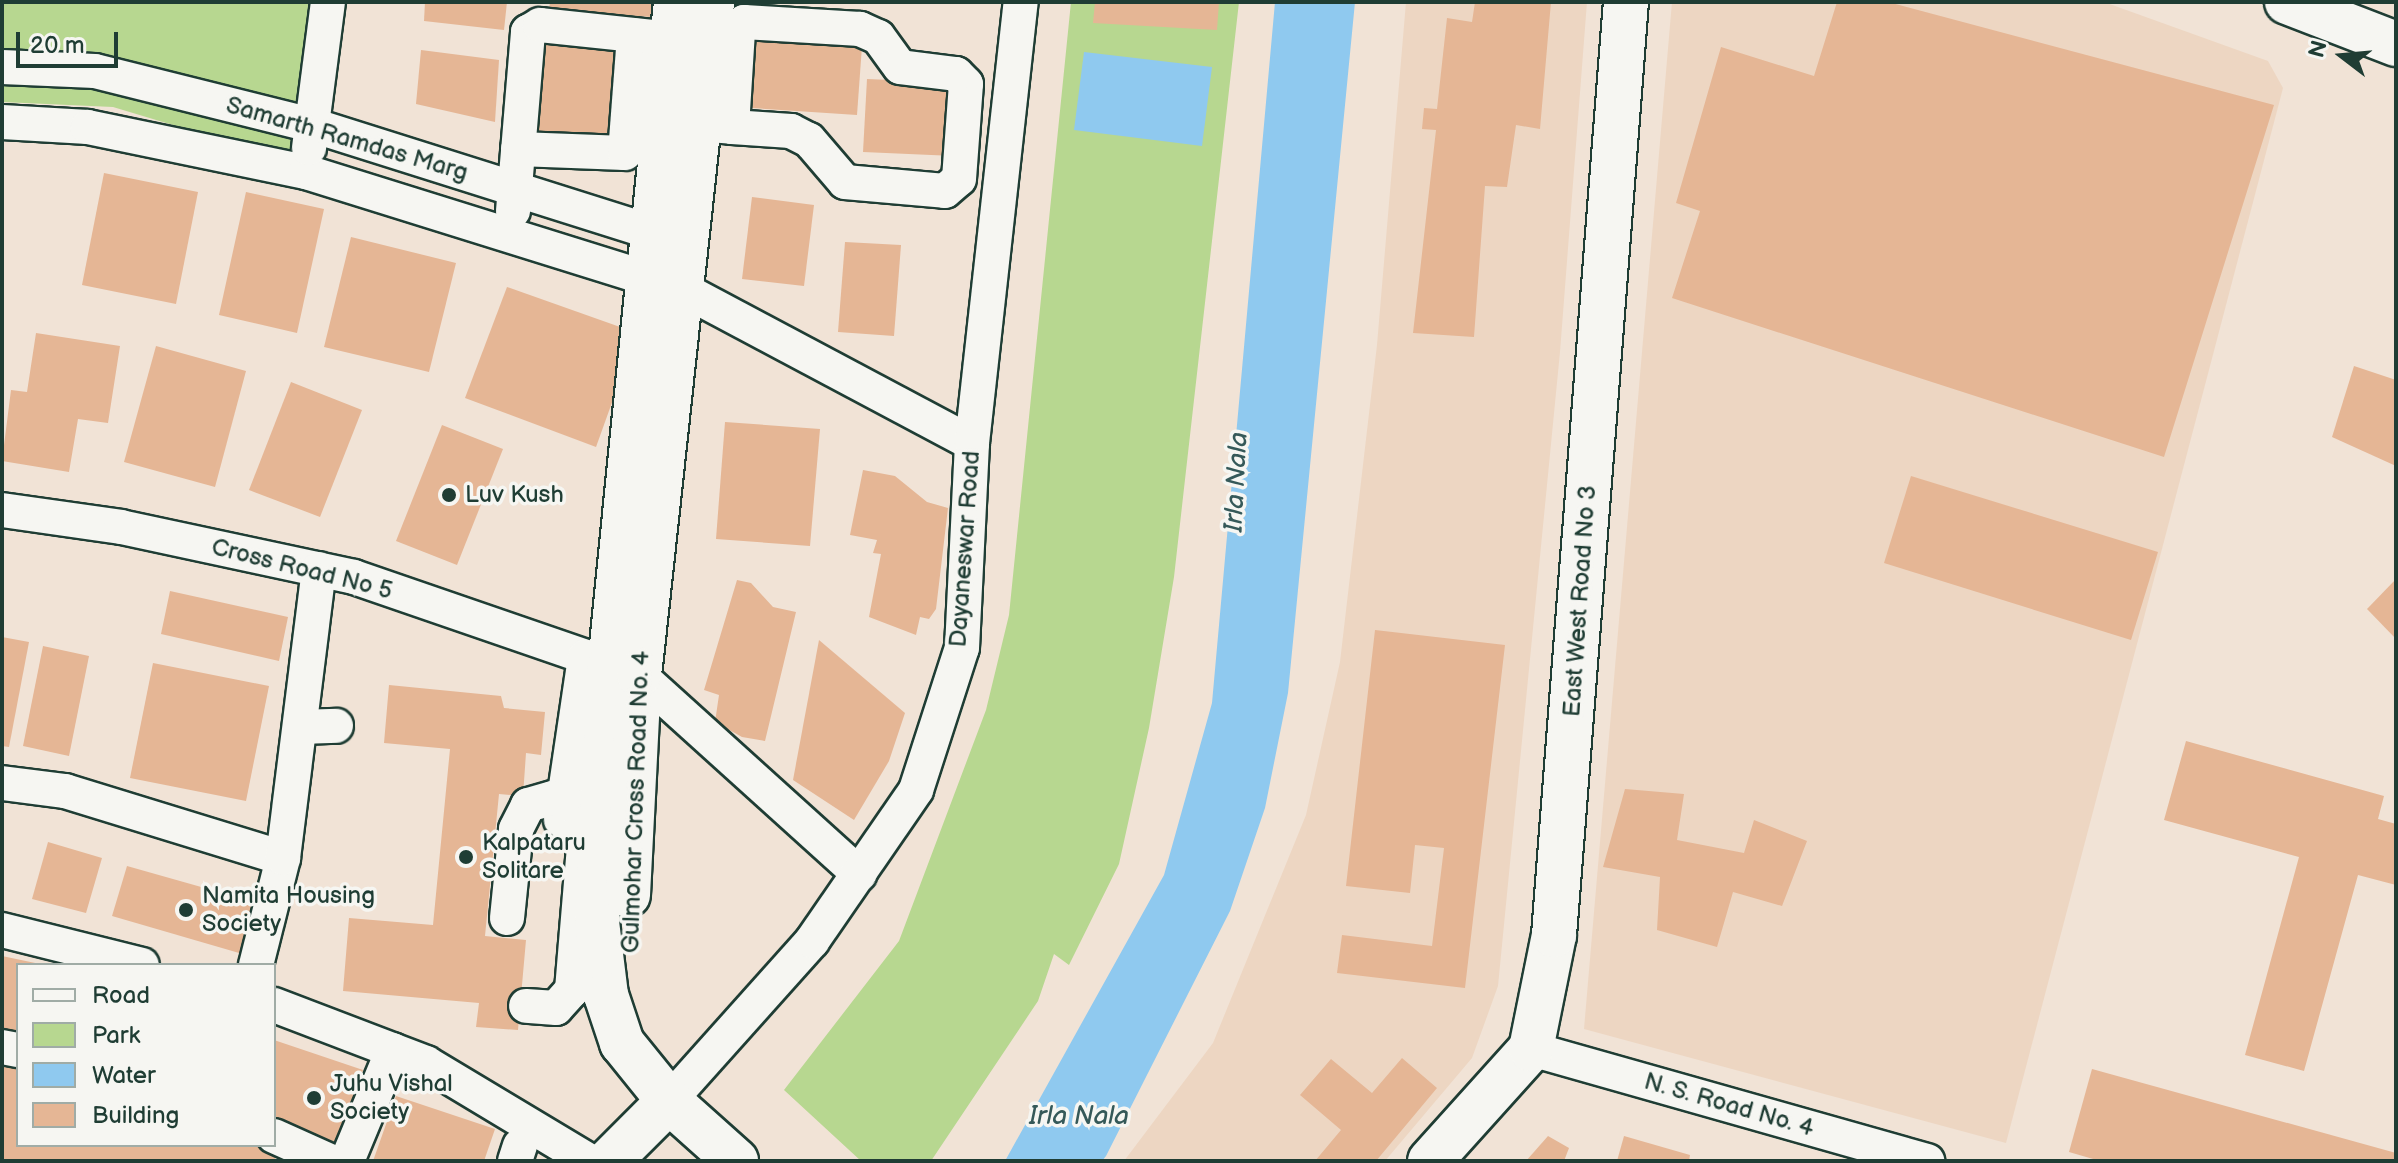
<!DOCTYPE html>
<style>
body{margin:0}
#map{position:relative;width:2398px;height:1163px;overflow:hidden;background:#f1e3d6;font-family:"Balsamiq Sans",sans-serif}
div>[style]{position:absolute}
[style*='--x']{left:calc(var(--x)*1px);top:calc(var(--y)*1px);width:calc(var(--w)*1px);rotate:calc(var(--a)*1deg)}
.built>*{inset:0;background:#edd6c2}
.green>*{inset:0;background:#b7d790}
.water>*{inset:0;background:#8fc9ef}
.building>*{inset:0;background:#e5b695}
.roads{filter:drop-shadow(2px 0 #1f3d34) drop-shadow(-2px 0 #1f3d34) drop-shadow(0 2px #1f3d34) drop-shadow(0 -2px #1f3d34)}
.street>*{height:34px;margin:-17px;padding:0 17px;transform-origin:17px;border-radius:17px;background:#f6f6f2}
.secondary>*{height:44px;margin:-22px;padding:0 22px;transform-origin:22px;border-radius:22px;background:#f6f6f2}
.primary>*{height:44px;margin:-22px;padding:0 22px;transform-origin:22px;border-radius:22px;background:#f6f6f2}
.dots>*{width:22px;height:22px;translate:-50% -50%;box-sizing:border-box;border:4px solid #f6f6f2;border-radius:50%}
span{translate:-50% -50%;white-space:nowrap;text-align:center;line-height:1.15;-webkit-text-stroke:7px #f6f6f2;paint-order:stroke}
.street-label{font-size:24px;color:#1f3d34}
.poi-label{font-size:24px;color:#1f3d34}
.left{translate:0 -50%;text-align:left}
.water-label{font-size:26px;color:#355959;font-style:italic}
.frame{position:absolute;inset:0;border:4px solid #1f3d34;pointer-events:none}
.legend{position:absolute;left:16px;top:963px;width:260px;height:184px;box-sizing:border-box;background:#f6f6f2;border:2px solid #a0aca6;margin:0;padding:10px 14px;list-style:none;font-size:24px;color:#1f3d34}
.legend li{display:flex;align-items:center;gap:16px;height:40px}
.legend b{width:40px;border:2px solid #a0aca6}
.north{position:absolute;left:2302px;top:16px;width:80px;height:80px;-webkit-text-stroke:6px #f6f6f2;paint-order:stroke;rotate:286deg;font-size:22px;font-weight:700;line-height:32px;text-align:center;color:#1f3d34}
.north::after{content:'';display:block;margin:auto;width:28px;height:36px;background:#1f3d34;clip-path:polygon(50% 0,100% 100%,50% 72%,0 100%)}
.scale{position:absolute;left:16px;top:32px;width:102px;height:36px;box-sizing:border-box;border:4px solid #1f3d34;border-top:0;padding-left:10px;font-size:24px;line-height:28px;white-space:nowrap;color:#1f3d34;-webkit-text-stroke:6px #f6f6f2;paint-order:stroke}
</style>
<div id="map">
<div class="built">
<div style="clip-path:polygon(1406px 2px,1587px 2px,1560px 352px,1498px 986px,1472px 1058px,1385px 1161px,1124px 1161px,1213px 1043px,1306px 815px,1340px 662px,1377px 345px)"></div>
<div style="clip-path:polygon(1672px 2px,2104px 2px,2268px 61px,2283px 88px,2006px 1143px,1584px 1029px)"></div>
</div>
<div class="green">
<div style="clip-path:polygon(2px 2px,325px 2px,299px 163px,113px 107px,2px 102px)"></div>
<div style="clip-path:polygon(1071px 2px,1239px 2px,1174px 577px,1149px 728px,1119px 864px,1069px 965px,1054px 954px,1038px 1001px,931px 1161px,861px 1161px,784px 1090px,899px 941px,986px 710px,1009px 615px)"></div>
</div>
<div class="water">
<div style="clip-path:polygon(1275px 2px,1355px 2px,1288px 693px,1265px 808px,1230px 911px,1106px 1156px,1102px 1161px,1005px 1161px,1164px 875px,1212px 703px)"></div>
<div style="clip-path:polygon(1084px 52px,1212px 67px,1202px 146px,1074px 130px)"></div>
</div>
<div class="building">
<div style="clip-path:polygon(425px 2px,507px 2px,504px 30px,424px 21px)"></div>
<div style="clip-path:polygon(550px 2px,653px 2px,652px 17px,549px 10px)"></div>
<div style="clip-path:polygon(1095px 2px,1219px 2px,1217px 30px,1093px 23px)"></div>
<div style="clip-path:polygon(1475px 2px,1551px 2px,1540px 129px,1516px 125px,1507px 187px,1485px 186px,1474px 337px,1413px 333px,1436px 130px,1422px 129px,1424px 108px,1437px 109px,1447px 18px,1472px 22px)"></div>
<div style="clip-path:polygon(1837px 2px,1888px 2px,2274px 105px,2164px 457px,1672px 298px,1700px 211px,1676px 203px,1721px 47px,1814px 76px)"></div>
<div style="clip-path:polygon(531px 32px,628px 37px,619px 150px,521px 142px)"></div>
<div style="clip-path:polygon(743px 38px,862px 46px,857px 115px,737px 107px)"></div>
<div style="clip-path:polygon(421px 50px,499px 60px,495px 122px,416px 104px)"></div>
<div style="clip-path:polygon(867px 79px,958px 83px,954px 156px,863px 152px)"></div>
<div style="clip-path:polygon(104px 173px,198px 192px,176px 304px,82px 285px)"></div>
<div style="clip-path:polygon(246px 192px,324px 209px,297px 333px,219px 315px)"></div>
<div style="clip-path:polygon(752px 197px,814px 205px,804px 286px,742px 279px)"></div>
<div style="clip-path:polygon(351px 237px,456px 263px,429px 372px,324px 347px)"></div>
<div style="clip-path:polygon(845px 242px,901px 245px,894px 336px,838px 332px)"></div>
<div style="clip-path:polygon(507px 287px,637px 333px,596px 447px,465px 398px)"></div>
<div style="clip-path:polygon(36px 333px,120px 346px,108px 423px,78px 419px,69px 472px,2px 461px,11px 390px,27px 392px)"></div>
<div style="clip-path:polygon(156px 346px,246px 371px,215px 487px,124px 462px)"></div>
<div style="clip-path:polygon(2354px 366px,2396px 380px,2396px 466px,2332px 437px)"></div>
<div style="clip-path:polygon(291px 382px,362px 410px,320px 517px,249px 490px)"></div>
<div style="clip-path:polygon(725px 422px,820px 429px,810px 546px,716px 539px)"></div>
<div style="clip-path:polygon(442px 425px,503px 449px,457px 565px,396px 541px)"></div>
<div style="clip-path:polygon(863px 470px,895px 476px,927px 502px,948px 508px,936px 609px,929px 619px,920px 617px,916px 635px,869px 617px,881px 554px,873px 553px,877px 540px,850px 535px)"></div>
<div style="clip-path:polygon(1911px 476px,2158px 552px,2131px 640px,1884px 563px)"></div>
<div style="clip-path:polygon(2396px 579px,2396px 639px,2367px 609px)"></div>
<div style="clip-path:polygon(737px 580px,751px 583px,773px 607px,796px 612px,765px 741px,742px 737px,715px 722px,719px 695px,704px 690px)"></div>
<div style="clip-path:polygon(170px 591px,288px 617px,279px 661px,161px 634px)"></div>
<div style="clip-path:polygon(1375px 630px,1505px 645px,1465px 988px,1337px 973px,1342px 935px,1432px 946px,1444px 848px,1415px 845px,1410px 893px,1346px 886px)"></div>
<div style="clip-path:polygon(2px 637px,29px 642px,9px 747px,2px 746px)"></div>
<div style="clip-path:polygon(819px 640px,905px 713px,889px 761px,854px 820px,793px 780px)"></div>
<div style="clip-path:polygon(43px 646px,89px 656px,69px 756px,23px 746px)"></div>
<div style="clip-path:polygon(153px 663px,269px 686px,246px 801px,130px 778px)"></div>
<div style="clip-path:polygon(389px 685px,501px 696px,504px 708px,545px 712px,541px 755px,526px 753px,523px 796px,499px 794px,485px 936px,526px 940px,518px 1030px,476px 1027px,479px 1003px,343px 991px,349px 918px,433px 925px,450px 749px,384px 743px)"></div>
<div style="clip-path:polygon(2186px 741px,2384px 796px,2378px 819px,2396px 824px,2396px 885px,2358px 875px,2304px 1071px,2245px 1055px,2299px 857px,2164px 820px)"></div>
<div style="clip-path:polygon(1625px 789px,1684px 794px,1677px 840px,1744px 853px,1754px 820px,1807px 841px,1782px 906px,1733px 892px,1717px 947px,1657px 930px,1660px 877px,1603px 867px)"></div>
<div style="clip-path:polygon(48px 842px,102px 858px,86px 913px,32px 899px)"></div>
<div style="clip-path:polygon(127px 866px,261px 904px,246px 955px,112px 916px)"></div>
<div style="clip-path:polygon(2px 956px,40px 964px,18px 965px,18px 1037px,2px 1034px)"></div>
<div style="clip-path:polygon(274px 1040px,363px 1070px,336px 1148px,274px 1127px)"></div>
<div style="clip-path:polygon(1402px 1058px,1437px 1088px,1376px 1161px,1315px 1161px,1341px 1130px,1300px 1095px,1331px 1059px,1372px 1093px)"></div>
<div style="clip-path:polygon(2px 1063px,18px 1063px,18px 1145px,282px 1141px,274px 1161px,2px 1161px)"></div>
<div style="clip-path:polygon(2092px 1069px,2396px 1153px,2396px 1161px,2100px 1161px,2069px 1152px)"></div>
<div style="clip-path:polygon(396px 1096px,495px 1129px,484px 1161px,373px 1161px)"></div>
<div style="clip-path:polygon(1548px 1136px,1569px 1148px,1564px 1161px,1526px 1161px)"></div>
<div style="clip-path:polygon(1624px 1136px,1690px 1155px,1689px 1161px,1617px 1161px)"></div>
</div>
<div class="roads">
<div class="street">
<div style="--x:2;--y:67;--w:93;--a:2.5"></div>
<div style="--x:95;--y:71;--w:224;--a:14"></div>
<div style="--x:312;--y:125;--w:379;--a:17.5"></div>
<div style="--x:2;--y:122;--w:86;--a:3.3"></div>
<div style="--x:88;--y:127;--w:223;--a:11.7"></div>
<div style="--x:306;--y:172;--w:394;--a:17.3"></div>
<div style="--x:682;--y:289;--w:328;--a:28"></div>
<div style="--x:699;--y:125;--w:24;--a:2"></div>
<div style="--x:723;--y:126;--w:9;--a:6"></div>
<div style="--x:732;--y:127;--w:59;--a:3.9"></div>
<div style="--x:791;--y:131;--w:20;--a:27"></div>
<div style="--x:809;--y:140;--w:55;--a:49.4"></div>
<div style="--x:845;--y:182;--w:100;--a:5.1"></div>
<div style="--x:945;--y:191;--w:18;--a:-41"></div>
<div style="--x:959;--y:179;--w:95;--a:-85.8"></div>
<div style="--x:966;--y:84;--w:14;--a:-135"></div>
<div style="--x:956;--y:74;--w:56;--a:-172.9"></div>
<div style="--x:900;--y:67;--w:37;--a:-126"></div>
<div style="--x:878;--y:37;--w:20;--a:-156"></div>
<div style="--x:860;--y:29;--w:116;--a:-176.5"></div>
<div style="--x:744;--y:22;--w:11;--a:124"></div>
<div style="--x:738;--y:31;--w:96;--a:93.6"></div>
<div style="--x:309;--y:148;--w:147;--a:-82.6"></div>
<div style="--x:518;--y:149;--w:107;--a:2.1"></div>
<div style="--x:625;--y:153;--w:118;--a:-85.6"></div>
<div style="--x:513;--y:211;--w:180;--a:-85.2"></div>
<div style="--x:528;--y:32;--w:14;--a:-30"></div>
<div style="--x:540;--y:25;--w:134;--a:6"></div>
<div style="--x:2;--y:510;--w:120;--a:8.1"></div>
<div style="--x:121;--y:527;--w:238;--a:12.1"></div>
<div style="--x:354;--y:577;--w:301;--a:19"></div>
<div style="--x:639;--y:675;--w:297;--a:42.1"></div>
<div style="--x:301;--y:727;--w:35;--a:-2"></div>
<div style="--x:2;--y:783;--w:64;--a:7.2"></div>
<div style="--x:65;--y:791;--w:228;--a:17.1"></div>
<div style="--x:561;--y:820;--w:165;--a:-81.6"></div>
<div style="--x:507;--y:918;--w:89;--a:-84.2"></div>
<div style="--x:516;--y:829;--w:27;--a:-63"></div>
<div style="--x:528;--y:805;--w:26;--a:-16"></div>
<div style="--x:553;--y:798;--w:26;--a:21"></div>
<div style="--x:577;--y:807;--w:18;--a:61"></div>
<div style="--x:586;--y:823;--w:168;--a:94.8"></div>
<div style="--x:572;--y:990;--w:24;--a:132"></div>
<div style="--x:556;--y:1008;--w:30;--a:-176"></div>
<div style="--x:2;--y:930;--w:144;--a:14"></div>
<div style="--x:256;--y:965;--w:110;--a:-75.8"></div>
<div style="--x:283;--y:858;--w:291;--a:-82.9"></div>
<div style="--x:274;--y:1005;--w:163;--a:20.9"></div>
<div style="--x:426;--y:1063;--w:190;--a:31"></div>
<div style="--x:2;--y:1047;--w:16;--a:11"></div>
<div style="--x:1531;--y:1049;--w:412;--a:15.8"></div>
<div style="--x:669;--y:1101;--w:215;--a:-48.2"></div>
<div style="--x:812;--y:941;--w:183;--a:-55.4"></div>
<div style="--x:916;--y:790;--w:149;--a:-72.1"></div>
<div style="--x:962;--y:648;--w:205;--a:-87.2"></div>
<div style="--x:972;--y:443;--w:444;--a:-83.7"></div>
<div style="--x:274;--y:1136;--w:61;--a:24.1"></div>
<div style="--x:347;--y:1161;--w:120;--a:-67.5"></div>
<div style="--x:515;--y:1161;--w:16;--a:-72"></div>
</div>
<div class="secondary">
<div style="--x:676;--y:2;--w:666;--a:95.68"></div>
<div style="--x:610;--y:665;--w:257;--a:92.9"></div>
<div style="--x:597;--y:922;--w:74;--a:83"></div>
<div style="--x:606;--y:995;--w:51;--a:71.6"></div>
<div style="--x:622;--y:1043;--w:75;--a:51"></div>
<div style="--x:669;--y:1101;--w:90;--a:41.8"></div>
<div style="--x:628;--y:895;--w:220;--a:-87.1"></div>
<div style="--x:639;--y:675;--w:677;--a:-83.81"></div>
<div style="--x:609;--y:1161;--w:85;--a:-45"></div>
<div style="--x:1430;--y:1161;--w:151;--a:-48"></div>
<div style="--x:1531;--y:1049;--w:116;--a:-78.6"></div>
<div style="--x:1554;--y:935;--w:936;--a:-85.59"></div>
</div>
<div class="primary">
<div style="--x:2287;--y:2;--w:117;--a:21.1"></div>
</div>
</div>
<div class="dots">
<div style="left:449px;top:495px;background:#1f3d34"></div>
<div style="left:466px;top:857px;background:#1f3d34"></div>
<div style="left:186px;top:910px;background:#1f3d34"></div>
<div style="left:314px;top:1098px;background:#1f3d34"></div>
</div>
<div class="street-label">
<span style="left:347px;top:139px;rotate:16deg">Samarth Ramdas Marg</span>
<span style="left:965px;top:549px;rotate:-86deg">Dayaneswar Road</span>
<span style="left:302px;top:569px;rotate:14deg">Cross Road No 5</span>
<span style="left:1580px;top:601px;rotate:-86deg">East West Road No 3</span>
<span style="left:636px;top:802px;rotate:-88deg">Gulmohar Cross Road No. 4</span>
<span style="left:1729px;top:1105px;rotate:16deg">N. S. Road No. 4</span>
</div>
<div class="poi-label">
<span class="left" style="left:465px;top:495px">Luv Kush</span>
<span class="left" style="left:482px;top:857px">Kalpataru<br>Solitare</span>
<span class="left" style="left:202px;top:910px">Namita Housing<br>Society</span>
<span class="left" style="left:330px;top:1098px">Juhu Vishal<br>Society</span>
</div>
<div class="water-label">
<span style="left:1237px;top:482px;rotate:-87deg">Irla Nala</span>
<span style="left:1079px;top:1117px">Irla Nala</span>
</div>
<div class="frame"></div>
<ul class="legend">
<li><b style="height:10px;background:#f6f6f2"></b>Road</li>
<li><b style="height:22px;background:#b7d790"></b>Park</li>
<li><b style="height:22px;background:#8fc9ef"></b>Water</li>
<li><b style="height:22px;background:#e5b695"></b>Building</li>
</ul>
<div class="north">N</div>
<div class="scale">20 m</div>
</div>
